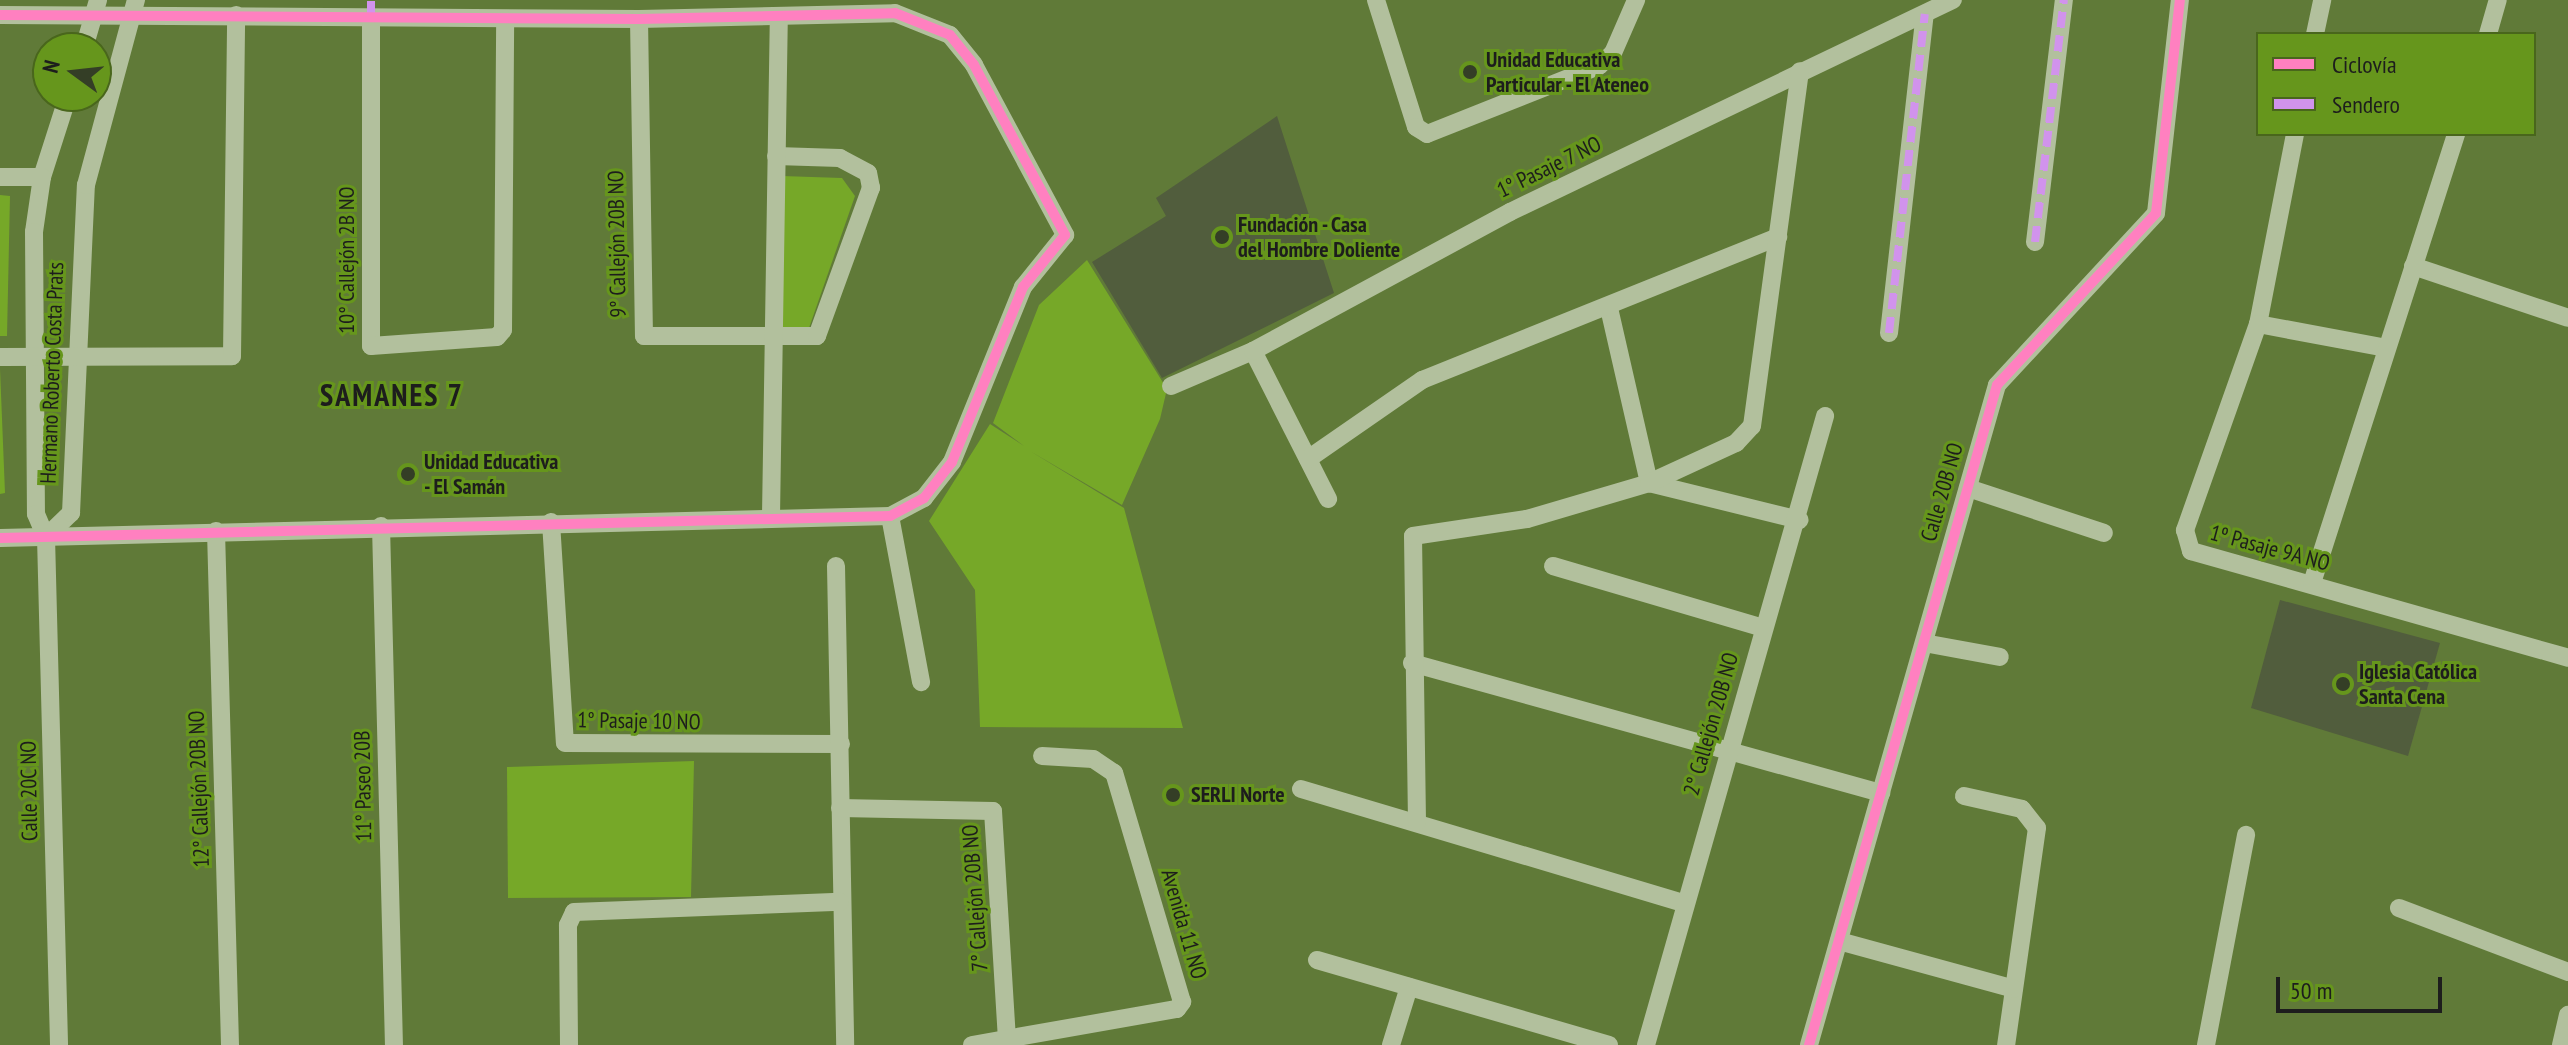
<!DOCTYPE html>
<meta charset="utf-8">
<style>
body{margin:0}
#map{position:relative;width:2568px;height:1045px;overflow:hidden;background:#607a38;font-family:"PT Sans Narrow",sans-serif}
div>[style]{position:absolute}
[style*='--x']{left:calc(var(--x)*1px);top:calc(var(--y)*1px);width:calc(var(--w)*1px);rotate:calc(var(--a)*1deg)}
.green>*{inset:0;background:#76a828}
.building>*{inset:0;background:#515d3d}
.minor>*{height:18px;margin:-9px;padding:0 9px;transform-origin:9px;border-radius:9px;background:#b2c09d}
.quiet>*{height:8px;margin-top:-4px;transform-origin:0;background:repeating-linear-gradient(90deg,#d193ec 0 16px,transparent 0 24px)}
.cycleway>*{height:10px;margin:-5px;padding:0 5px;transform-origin:5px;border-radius:5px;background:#ff80c0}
.dots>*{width:22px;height:22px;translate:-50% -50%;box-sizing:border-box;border:4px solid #66961c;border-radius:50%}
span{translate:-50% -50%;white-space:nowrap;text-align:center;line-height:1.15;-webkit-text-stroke:6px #66961c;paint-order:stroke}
.poi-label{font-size:22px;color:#1d1d1d;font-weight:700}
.left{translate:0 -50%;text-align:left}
.street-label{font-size:22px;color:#1d1d1d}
.district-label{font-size:30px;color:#1d1d1d;font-weight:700;letter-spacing:2px}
.legend{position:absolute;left:2256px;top:32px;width:280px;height:104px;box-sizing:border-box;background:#66961c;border:2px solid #49661c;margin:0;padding:10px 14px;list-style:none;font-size:24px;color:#1d1d1d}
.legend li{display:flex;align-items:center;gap:16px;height:40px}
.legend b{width:40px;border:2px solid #49661c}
.north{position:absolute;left:32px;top:32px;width:80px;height:80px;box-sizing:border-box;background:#66961c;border:2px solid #49661c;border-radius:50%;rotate:285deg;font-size:22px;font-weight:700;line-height:32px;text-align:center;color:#1d1d1d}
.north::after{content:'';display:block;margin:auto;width:28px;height:36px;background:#343e26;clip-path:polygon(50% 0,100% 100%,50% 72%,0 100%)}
.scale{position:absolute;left:2276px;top:977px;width:166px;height:36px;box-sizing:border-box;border:4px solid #1d1d1d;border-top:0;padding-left:10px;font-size:24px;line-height:28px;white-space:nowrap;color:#1d1d1d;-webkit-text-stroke:6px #66961c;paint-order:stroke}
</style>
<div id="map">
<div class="green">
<div style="clip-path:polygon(782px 176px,842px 178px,855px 196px,809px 328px,781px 332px)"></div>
<div style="clip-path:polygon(0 195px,10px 196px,7px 336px,0 336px)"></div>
<div style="clip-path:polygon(1087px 260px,1167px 389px,1160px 419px,1122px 505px,1030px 451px,1124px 508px,1183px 728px,980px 727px,975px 590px,929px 521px,990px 424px,1024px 446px,993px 423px,1039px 305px)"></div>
<div style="clip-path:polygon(0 369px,5px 493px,0 494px)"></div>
<div style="clip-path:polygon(694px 761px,691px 897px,508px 898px,507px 767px)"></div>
</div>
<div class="building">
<div style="clip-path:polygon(1277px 116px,1334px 293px,1162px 378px,1092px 262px,1166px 216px,1156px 198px)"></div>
<div style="clip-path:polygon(2280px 600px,2440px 643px,2408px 756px,2251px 708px)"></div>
</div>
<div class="minor">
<div style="--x:1376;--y:0;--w:133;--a:72.5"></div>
<div style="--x:1416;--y:127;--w:13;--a:32"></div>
<div style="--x:1427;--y:134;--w:185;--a:-21.6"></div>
<div style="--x:1599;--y:66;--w:19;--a:-43"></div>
<div style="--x:1613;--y:53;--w:58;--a:-66.5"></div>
<div style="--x:0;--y:15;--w:639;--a:0.36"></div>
<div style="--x:639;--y:19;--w:256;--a:-1.3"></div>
<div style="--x:895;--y:13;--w:59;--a:21.8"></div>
<div style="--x:950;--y:35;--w:38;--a:51"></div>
<div style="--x:974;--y:65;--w:193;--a:61.8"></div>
<div style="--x:1065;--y:235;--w:67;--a:128.9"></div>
<div style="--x:1023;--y:287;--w:189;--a:112.1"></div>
<div style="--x:952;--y:462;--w:46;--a:127.9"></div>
<div style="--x:924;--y:498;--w:38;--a:152"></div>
<div style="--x:890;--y:516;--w:890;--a:178.58"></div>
<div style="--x:371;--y:17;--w:329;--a:90"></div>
<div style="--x:371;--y:346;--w:126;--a:-4.1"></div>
<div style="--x:497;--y:337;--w:9;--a:-49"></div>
<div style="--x:503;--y:330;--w:310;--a:-89.6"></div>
<div style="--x:639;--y:19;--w:317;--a:89.1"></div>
<div style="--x:644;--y:336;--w:173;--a:0"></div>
<div style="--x:817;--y:336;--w:158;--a:-70"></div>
<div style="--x:871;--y:188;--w:15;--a:-101"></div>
<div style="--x:868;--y:173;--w:32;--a:-152"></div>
<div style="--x:840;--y:158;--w:64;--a:-178.2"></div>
<div style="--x:2315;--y:34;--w:35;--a:-78"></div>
<div style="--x:2488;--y:34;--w:35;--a:-74"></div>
<div style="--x:84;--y:48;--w:50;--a:-73.7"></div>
<div style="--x:68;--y:96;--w:85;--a:107.8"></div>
<div style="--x:42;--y:177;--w:56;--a:98.3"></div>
<div style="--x:34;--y:232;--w:282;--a:89.6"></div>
<div style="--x:36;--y:514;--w:25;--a:67"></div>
<div style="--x:46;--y:537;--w:35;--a:-44"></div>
<div style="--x:71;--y:513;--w:328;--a:-87.4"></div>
<div style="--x:86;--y:185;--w:192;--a:-74.9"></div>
<div style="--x:2295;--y:134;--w:194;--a:101"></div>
<div style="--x:2258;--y:324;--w:130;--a:10.6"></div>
<div style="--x:0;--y:177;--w:42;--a:0"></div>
<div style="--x:2035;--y:242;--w:244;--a:-83.2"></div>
<div style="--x:2413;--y:266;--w:163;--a:18.5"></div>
<div style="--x:1609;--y:308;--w:180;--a:77.1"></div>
<div style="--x:1649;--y:483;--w:155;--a:13.8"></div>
<div style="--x:2258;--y:324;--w:219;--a:109.5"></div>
<div style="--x:2185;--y:530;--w:22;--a:74"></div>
<div style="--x:2191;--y:551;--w:392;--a:15.8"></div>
<div style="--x:1889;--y:333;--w:321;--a:-83.6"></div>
<div style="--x:1253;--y:351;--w:166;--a:63.1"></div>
<div style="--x:0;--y:357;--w:232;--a:-0.2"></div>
<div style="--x:232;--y:356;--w:341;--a:-89.3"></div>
<div style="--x:1171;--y:386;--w:89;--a:-23.1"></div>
<div style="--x:1253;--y:351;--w:292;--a:-28.4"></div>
<div style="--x:1510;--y:212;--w:491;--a:-25.6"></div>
<div style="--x:1308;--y:459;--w:139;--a:-34.7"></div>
<div style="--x:1422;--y:380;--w:384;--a:-21.9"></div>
<div style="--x:1968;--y:488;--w:143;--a:18.3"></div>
<div style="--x:771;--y:516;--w:498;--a:-89.1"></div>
<div style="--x:890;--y:516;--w:169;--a:79.4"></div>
<div style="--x:551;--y:522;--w:221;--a:86.4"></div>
<div style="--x:565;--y:743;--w:276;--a:0.2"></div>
<div style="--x:381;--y:526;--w:519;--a:88.57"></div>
<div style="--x:216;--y:531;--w:514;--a:88.44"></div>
<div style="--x:46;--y:537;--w:508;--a:88.53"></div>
<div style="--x:836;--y:566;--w:479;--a:88.9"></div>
<div style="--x:1553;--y:566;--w:219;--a:16.4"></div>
<div style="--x:2312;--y:583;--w:472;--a:-72.2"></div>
<div style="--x:1924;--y:643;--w:77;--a:10.4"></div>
<div style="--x:1412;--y:663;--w:487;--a:15.5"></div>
<div style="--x:1301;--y:789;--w:400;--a:16.6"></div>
<div style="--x:1964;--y:796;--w:59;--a:12.6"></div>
<div style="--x:2022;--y:809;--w:24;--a:52"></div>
<div style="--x:2037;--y:828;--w:219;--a:98.1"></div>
<div style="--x:840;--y:808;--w:153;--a:1.1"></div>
<div style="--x:993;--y:811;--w:228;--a:86.5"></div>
<div style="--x:1417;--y:822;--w:286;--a:-90.8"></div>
<div style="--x:1413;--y:536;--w:115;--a:-8.5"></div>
<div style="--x:1527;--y:519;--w:127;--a:-16.4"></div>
<div style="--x:1649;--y:483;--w:96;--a:-24.7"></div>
<div style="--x:1736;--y:443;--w:23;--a:-47"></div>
<div style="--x:1752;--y:426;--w:358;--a:-82.3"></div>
<div style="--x:2399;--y:908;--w:181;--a:20.7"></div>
<div style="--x:1839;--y:941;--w:181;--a:15.3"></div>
<div style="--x:1317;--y:960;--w:304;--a:16.2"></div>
<div style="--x:569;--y:1045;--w:120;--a:-90.5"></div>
<div style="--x:568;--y:925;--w:14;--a:-65"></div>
<div style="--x:574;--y:912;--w:266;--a:-2.2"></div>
<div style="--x:972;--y:1045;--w:208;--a:-10"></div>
<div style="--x:1177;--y:1009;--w:9;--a:-54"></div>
<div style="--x:1182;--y:1002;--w:239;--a:-106.5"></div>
<div style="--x:1114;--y:773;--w:25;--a:-146"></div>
<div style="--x:1093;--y:759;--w:51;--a:-176.6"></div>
<div style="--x:1391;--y:1045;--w:61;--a:-72.8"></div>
<div style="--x:1646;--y:1045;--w:654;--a:-74.11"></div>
<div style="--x:1809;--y:1045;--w:686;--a:-74.1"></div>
<div style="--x:1997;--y:385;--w:234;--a:-47.2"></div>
<div style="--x:2156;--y:213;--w:214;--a:-83.6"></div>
<div style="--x:2206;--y:1045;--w:214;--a:-79.2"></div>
<div style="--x:2561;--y:1045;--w:31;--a:-77"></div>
</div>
<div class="quiet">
<div style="--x:371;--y:17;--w:17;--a:-90"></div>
<div style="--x:2035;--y:242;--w:244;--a:-83.2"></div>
<div style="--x:1889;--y:333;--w:321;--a:-83.6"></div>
</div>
<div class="cycleway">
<div style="--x:0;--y:15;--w:639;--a:0.36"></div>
<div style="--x:639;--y:19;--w:256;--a:-1.3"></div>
<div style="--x:895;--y:13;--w:59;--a:21.8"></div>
<div style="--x:950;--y:35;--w:38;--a:51"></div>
<div style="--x:974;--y:65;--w:193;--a:61.8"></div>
<div style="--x:1065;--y:235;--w:67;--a:128.9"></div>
<div style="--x:1023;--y:287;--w:189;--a:112.1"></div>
<div style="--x:952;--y:462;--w:46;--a:127.9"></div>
<div style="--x:924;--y:498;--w:38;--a:152"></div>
<div style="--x:890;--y:516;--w:890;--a:178.58"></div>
<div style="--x:1809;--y:1045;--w:686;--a:-74.1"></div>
<div style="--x:1997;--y:385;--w:234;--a:-47.2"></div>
<div style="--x:2156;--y:213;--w:214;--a:-83.6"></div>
</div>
<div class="dots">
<div style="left:1470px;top:72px;background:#343e26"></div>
<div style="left:1222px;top:237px;background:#343e26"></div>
<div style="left:408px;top:474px;background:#343e26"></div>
<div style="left:2343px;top:684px;background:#343e26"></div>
<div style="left:1173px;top:795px;background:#343e26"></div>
</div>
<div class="poi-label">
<span class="left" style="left:1486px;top:72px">Unidad Educativa<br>Particular - El Ateneo</span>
<span class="left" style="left:1238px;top:237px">Fundación - Casa<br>del Hombre Doliente</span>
<span class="left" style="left:424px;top:474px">Unidad Educativa<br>- El Samán</span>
<span class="left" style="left:2359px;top:684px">Iglesia Católica<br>Santa Cena</span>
<span class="left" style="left:1191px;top:795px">SERLI Norte</span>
</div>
<div class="street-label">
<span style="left:1549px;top:167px;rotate:-26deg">1° Pasaje 7 NO</span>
<span style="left:617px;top:244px;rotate:-91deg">9° Callejón 20B NO</span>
<span style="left:347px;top:260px;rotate:-90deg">10° Callejón 2B NO</span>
<span style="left:52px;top:373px;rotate:-88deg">Hermano Roberto Costa Prats</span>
<span style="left:1942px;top:492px;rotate:-74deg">Calle 20B NO</span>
<span style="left:2270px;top:548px;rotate:15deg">1º Pasaje 9A NO</span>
<span style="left:639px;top:721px;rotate:1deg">1° Pasaje 10 NO</span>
<span style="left:1711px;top:724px;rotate:-74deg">2° Callejón 20B NO</span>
<span style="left:363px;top:786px;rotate:-91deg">11° Paseo 20B</span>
<span style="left:199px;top:789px;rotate:-92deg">12° Callejón 20B NO</span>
<span style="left:29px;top:791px;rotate:-91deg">Calle 20C NO</span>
<span style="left:975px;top:898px;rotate:-94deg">7° Callejón 20B NO</span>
<span style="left:1184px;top:924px;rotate:74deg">Avenida 11 NO</span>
</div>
<div class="district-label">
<span style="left:392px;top:395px">SAMANES 7</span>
</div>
<ul class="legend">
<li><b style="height:10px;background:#ff80c0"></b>Ciclovía</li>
<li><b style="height:10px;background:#d193ec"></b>Sendero</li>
</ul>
<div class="north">N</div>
<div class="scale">50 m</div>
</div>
